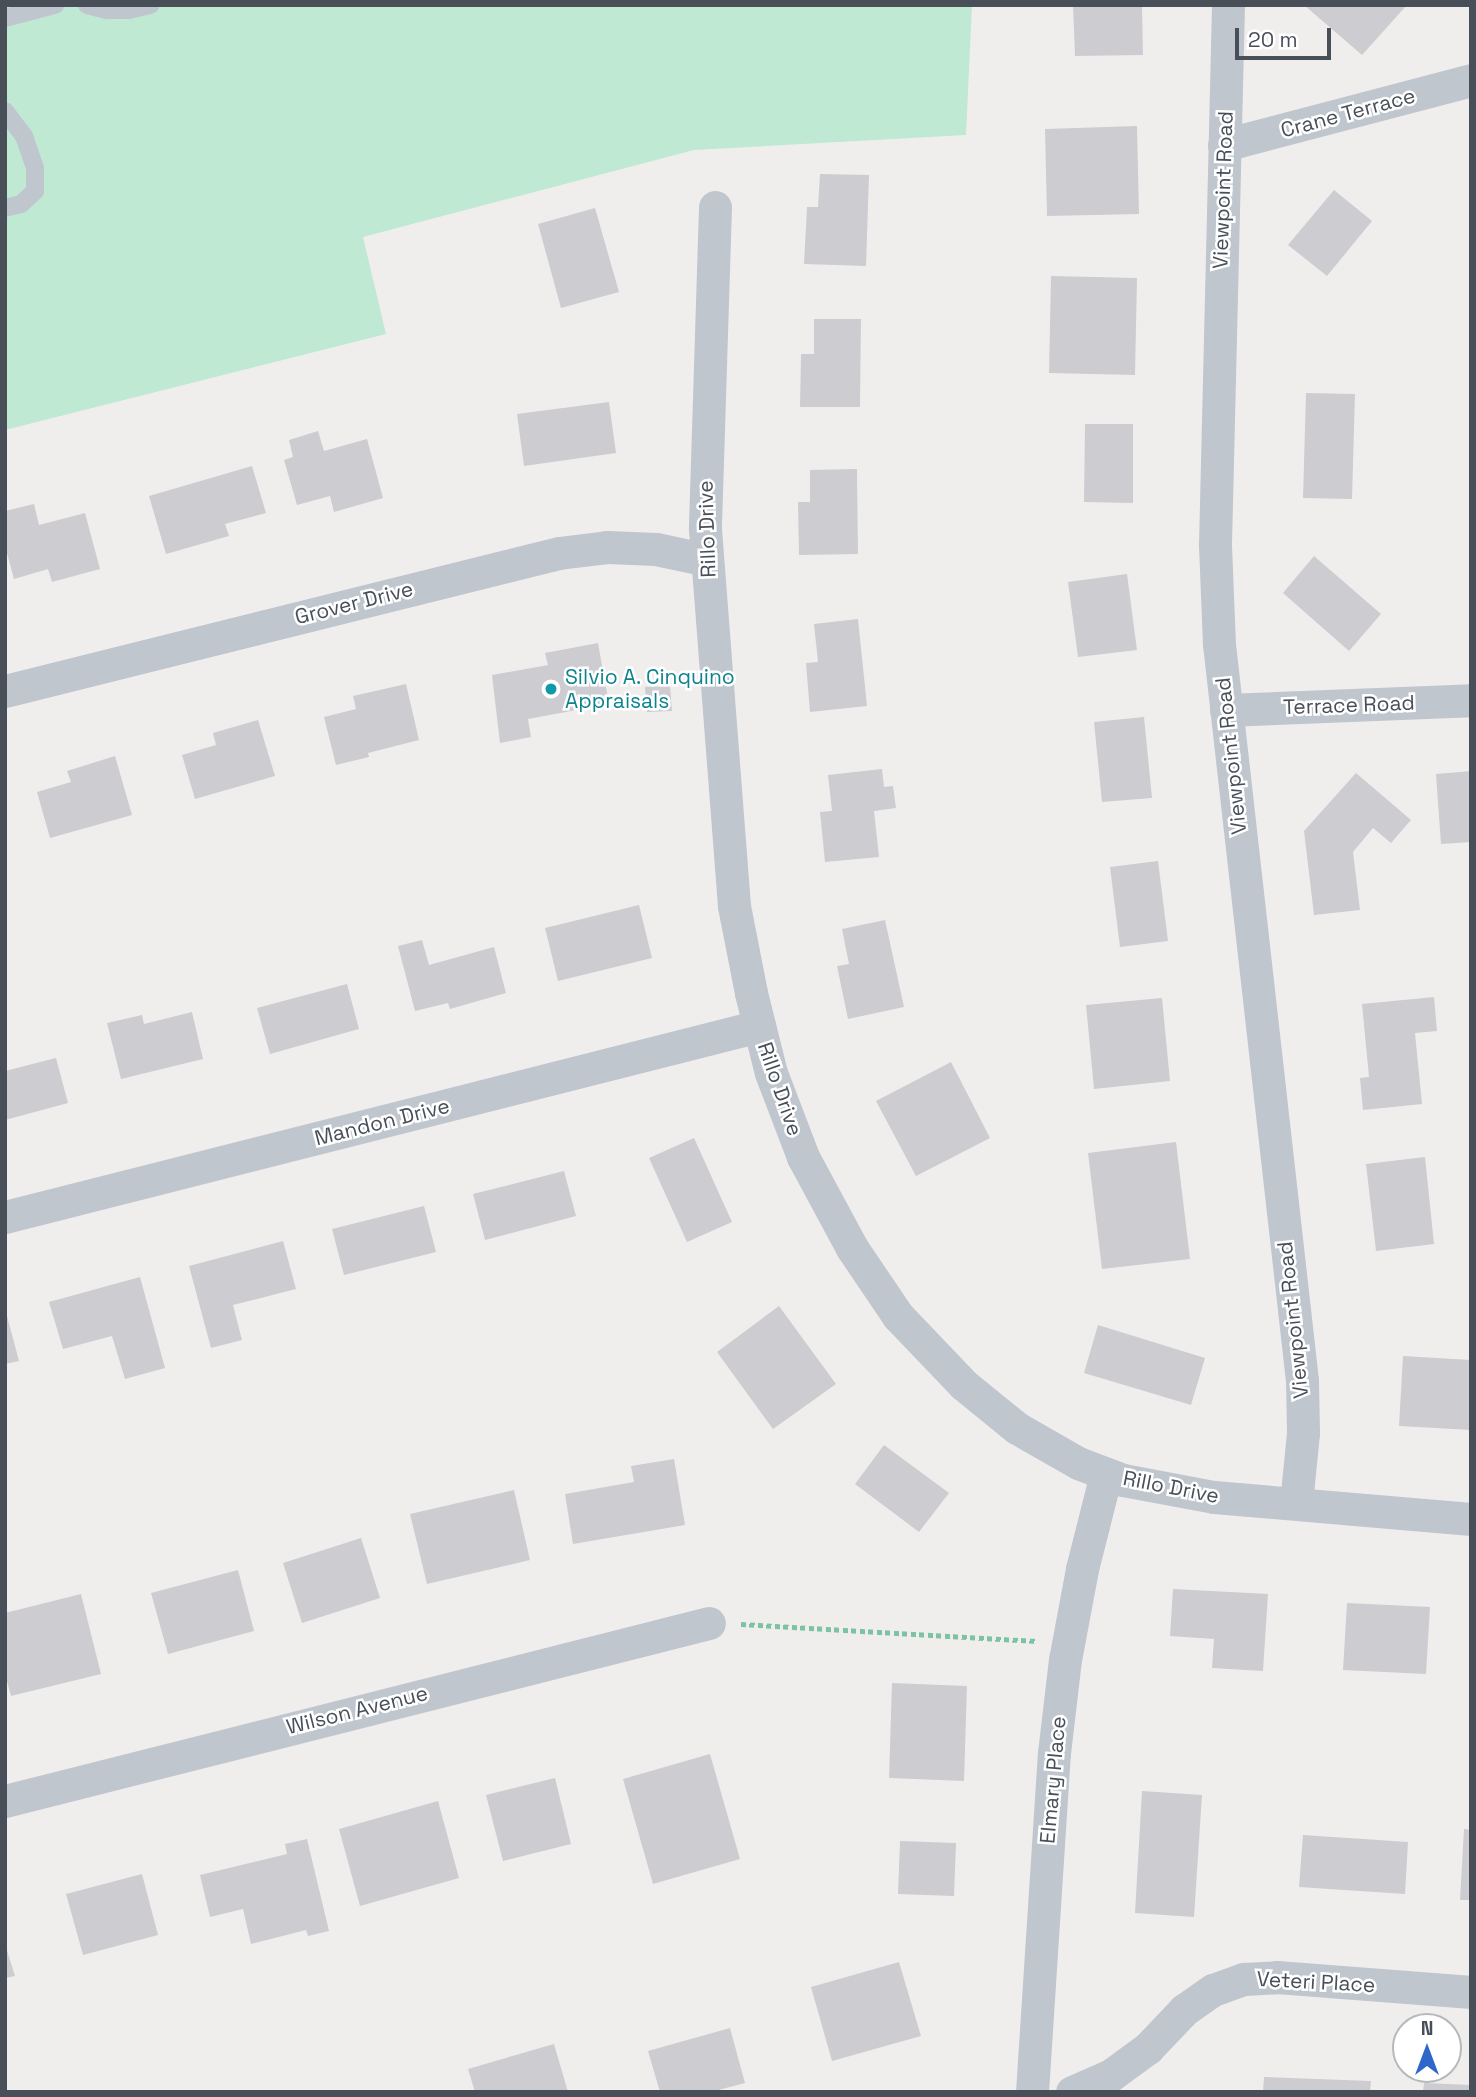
<!DOCTYPE html>
<style>
body{margin:0}
#map{position:relative;width:1476px;height:2097px;overflow:hidden;background:#f0eeed;font-family:"Space Grotesk",sans-serif}
div>[style]{position:absolute}
[style*='--x']{left:calc(var(--x)*1px);top:calc(var(--y)*1px);width:calc(var(--w)*1px);rotate:calc(var(--a)*1deg)}
.green>*{inset:0;background:#c0e9d3}
.building>*{inset:0;background:#ccccd1}
.path>*{height:4.5px;margin-top:-2.25px;transform-origin:0;background:repeating-linear-gradient(90deg,#7cc3a5 0 5px,transparent 0 8.5px)}
.service>*{height:18px;margin:-9px;padding:0 9px;transform-origin:9px;border-radius:9px;background:#c0c6ce}
.minor>*{height:33px;margin:-16.5px;padding:0 16.5px;transform-origin:16.5px;border-radius:16.5px;background:#c0c6ce}
.dots>*{width:19px;height:19px;translate:-50% -50%;box-sizing:border-box;border:4px solid #fff;border-radius:50%}
span{translate:-50% -50%;white-space:nowrap;text-align:center;line-height:1.15;-webkit-text-stroke:5px #fff;paint-order:stroke}
.street-label{font-size:21px;color:#484f58}
.culture-label{font-size:21px;color:#0d838f}
.left{translate:0 -50%;text-align:left}
.frame{position:absolute;inset:0;border:7px solid #484f58;pointer-events:none}
.north{position:absolute;left:1392px;top:2013px;width:70px;height:70px;box-sizing:border-box;background:#fff;border:2px solid #b6b9bc;border-radius:50%;rotate:0deg;font-size:19px;font-weight:700;line-height:28px;text-align:center;color:#484f58}
.north::after{content:'';display:block;margin:auto;width:24px;height:32px;background:#2e66c9;clip-path:polygon(50% 0,100% 100%,50% 72%,0 100%)}
.scale{position:absolute;left:1235px;top:28px;width:96px;height:32px;box-sizing:border-box;border:4px solid #484f58;border-top:0;padding-left:9px;font-size:21px;line-height:24px;white-space:nowrap;color:#484f58;-webkit-text-stroke:5px #fff;paint-order:stroke}
</style>
<div id="map">
<div class="green">
<div style="clip-path:polygon(5px 5px,972px 5px,966px 135px,694px 150px,363px 237px,386px 334px,5px 430px)"></div>
</div>
<div class="building">
<div style="clip-path:polygon(1073px 5px,1142px 5px,1143px 55px,1075px 56px)"></div>
<div style="clip-path:polygon(1304px 5px,1407px 5px,1362px 55px)"></div>
<div style="clip-path:polygon(1137px 126px,1139px 214px,1047px 216px,1045px 129px)"></div>
<div style="clip-path:polygon(820px 174px,869px 175px,866px 266px,804px 264px,807px 207px,818px 207px)"></div>
<div style="clip-path:polygon(1334px 190px,1372px 221px,1327px 276px,1288px 245px)"></div>
<div style="clip-path:polygon(595px 208px,619px 292px,561px 308px,538px 224px)"></div>
<div style="clip-path:polygon(1051px 276px,1137px 278px,1135px 375px,1049px 373px)"></div>
<div style="clip-path:polygon(814px 319px,861px 319px,860px 407px,800px 407px,801px 354px,814px 354px)"></div>
<div style="clip-path:polygon(1306px 393px,1355px 394px,1352px 499px,1303px 498px)"></div>
<div style="clip-path:polygon(609px 402px,616px 453px,524px 466px,517px 414px)"></div>
<div style="clip-path:polygon(1085px 424px,1133px 424px,1133px 503px,1084px 502px)"></div>
<div style="clip-path:polygon(318px 431px,324px 451px,367px 439px,383px 498px,334px 512px,330px 496px,297px 505px,284px 460px,293px 457px,289px 440px)"></div>
<div style="clip-path:polygon(252px 466px,266px 513px,225px 524px,229px 536px,166px 554px,149px 496px)"></div>
<div style="clip-path:polygon(857px 469px,858px 554px,799px 555px,798px 502px,810px 502px,810px 470px)"></div>
<div style="clip-path:polygon(34px 504px,39px 525px,85px 513px,100px 569px,52px 582px,48px 569px,14px 579px,5px 546px,5px 511px)"></div>
<div style="clip-path:polygon(1314px 556px,1381px 614px,1349px 651px,1283px 593px)"></div>
<div style="clip-path:polygon(1127px 574px,1137px 650px,1078px 657px,1068px 582px)"></div>
<div style="clip-path:polygon(858px 619px,867px 706px,810px 712px,806px 663px,818px 662px,814px 624px)"></div>
<div style="clip-path:polygon(598px 643px,609px 704px,528px 719px,531px 737px,500px 743px,492px 675px,548px 665px,545px 653px)"></div>
<div style="clip-path:polygon(406px 684px,419px 740px,368px 753px,369px 757px,336px 765px,324px 717px,356px 709px,353px 696px)"></div>
<div style="clip-path:polygon(670px 686px,672px 711px,647px 712px,645px 687px)"></div>
<div style="clip-path:polygon(1144px 717px,1152px 798px,1102px 802px,1094px 722px)"></div>
<div style="clip-path:polygon(258px 720px,275px 776px,195px 799px,182px 755px,216px 745px,213px 733px)"></div>
<div style="clip-path:polygon(115px 756px,132px 815px,50px 838px,37px 792px,71px 782px,67px 771px)"></div>
<div style="clip-path:polygon(882px 769px,884px 787px,893px 786px,896px 808px,874px 811px,879px 857px,825px 862px,820px 812px,832px 811px,828px 775px)"></div>
<div style="clip-path:polygon(1471px 771px,1471px 842px,1441px 844px,1436px 774px)"></div>
<div style="clip-path:polygon(1356px 773px,1411px 820px,1391px 843px,1373px 828px,1353px 852px,1360px 910px,1314px 915px,1304px 831px)"></div>
<div style="clip-path:polygon(1158px 861px,1168px 941px,1120px 947px,1110px 867px)"></div>
<div style="clip-path:polygon(639px 905px,652px 958px,558px 981px,545px 928px)"></div>
<div style="clip-path:polygon(885px 920px,904px 1007px,848px 1019px,837px 966px,849px 964px,842px 929px)"></div>
<div style="clip-path:polygon(422px 940px,429px 965px,494px 947px,506px 993px,450px 1009px,448px 1003px,415px 1011px,398px 946px)"></div>
<div style="clip-path:polygon(347px 984px,359px 1029px,270px 1054px,257px 1008px)"></div>
<div style="clip-path:polygon(1434px 997px,1437px 1031px,1415px 1033px,1422px 1104px,1363px 1110px,1360px 1078px,1369px 1077px,1362px 1004px)"></div>
<div style="clip-path:polygon(1162px 998px,1170px 1081px,1094px 1089px,1086px 1005px)"></div>
<div style="clip-path:polygon(192px 1012px,203px 1059px,121px 1079px,107px 1023px,142px 1015px,144px 1024px)"></div>
<div style="clip-path:polygon(56px 1058px,68px 1103px,5px 1120px,5px 1071px)"></div>
<div style="clip-path:polygon(951px 1062px,990px 1138px,916px 1176px,876px 1101px)"></div>
<div style="clip-path:polygon(694px 1138px,732px 1222px,687px 1242px,649px 1158px)"></div>
<div style="clip-path:polygon(1176px 1142px,1190px 1259px,1102px 1269px,1088px 1153px)"></div>
<div style="clip-path:polygon(1425px 1157px,1434px 1244px,1376px 1251px,1366px 1164px)"></div>
<div style="clip-path:polygon(564px 1171px,576px 1216px,485px 1240px,473px 1194px)"></div>
<div style="clip-path:polygon(424px 1206px,436px 1252px,344px 1275px,332px 1229px)"></div>
<div style="clip-path:polygon(283px 1241px,296px 1289px,233px 1305px,242px 1340px,211px 1348px,189px 1266px)"></div>
<div style="clip-path:polygon(140px 1277px,165px 1368px,125px 1379px,112px 1336px,63px 1349px,49px 1302px)"></div>
<div style="clip-path:polygon(779px 1306px,836px 1384px,773px 1429px,717px 1352px)"></div>
<div style="clip-path:polygon(6px 1312px,19px 1361px,5px 1364px,5px 1313px)"></div>
<div style="clip-path:polygon(1098px 1325px,1205px 1358px,1191px 1405px,1084px 1373px)"></div>
<div style="clip-path:polygon(1403px 1356px,1471px 1360px,1471px 1430px,1399px 1426px)"></div>
<div style="clip-path:polygon(884px 1445px,949px 1493px,919px 1532px,855px 1484px)"></div>
<div style="clip-path:polygon(674px 1459px,685px 1525px,573px 1544px,565px 1494px,634px 1482px,631px 1466px)"></div>
<div style="clip-path:polygon(514px 1490px,530px 1560px,427px 1584px,410px 1514px)"></div>
<div style="clip-path:polygon(361px 1538px,380px 1598px,302px 1623px,283px 1563px)"></div>
<div style="clip-path:polygon(238px 1570px,254px 1631px,168px 1654px,151px 1593px)"></div>
<div style="clip-path:polygon(1173px 1589px,1268px 1594px,1263px 1671px,1212px 1668px,1214px 1639px,1170px 1636px)"></div>
<div style="clip-path:polygon(81px 1594px,101px 1674px,11px 1696px,5px 1674px,5px 1613px)"></div>
<div style="clip-path:polygon(1347px 1603px,1430px 1607px,1426px 1674px,1343px 1670px)"></div>
<div style="clip-path:polygon(892px 1683px,967px 1686px,964px 1781px,889px 1778px)"></div>
<div style="clip-path:polygon(710px 1754px,740px 1859px,653px 1884px,623px 1779px)"></div>
<div style="clip-path:polygon(555px 1778px,571px 1844px,503px 1861px,486px 1795px)"></div>
<div style="clip-path:polygon(1142px 1791px,1202px 1795px,1194px 1917px,1135px 1913px)"></div>
<div style="clip-path:polygon(438px 1801px,459px 1878px,360px 1906px,339px 1829px)"></div>
<div style="clip-path:polygon(1464px 1829px,1471px 1830px,1471px 1900px,1460px 1900px)"></div>
<div style="clip-path:polygon(1303px 1835px,1408px 1842px,1405px 1894px,1299px 1887px)"></div>
<div style="clip-path:polygon(307px 1839px,329px 1931px,308px 1936px,306px 1930px,251px 1944px,243px 1909px,210px 1917px,200px 1875px,287px 1854px,285px 1844px)"></div>
<div style="clip-path:polygon(900px 1841px,956px 1843px,954px 1896px,898px 1894px)"></div>
<div style="clip-path:polygon(142px 1874px,158px 1935px,83px 1955px,66px 1894px)"></div>
<div style="clip-path:polygon(5px 1944px,15px 1976px,5px 1978px)"></div>
<div style="clip-path:polygon(899px 1962px,921px 2036px,832px 2061px,811px 1987px)"></div>
<div style="clip-path:polygon(730px 2028px,745px 2083px,711px 2092px,660px 2092px,648px 2051px)"></div>
<div style="clip-path:polygon(554px 2044px,568px 2092px,475px 2092px,468px 2069px)"></div>
<div style="clip-path:polygon(1264px 2077px,1371px 2081px,1370px 2092px,1263px 2092px)"></div>
<div style="clip-path:polygon(1424px 2083px,1471px 2085px,1471px 2092px,1423px 2092px)"></div>
</div>
<div class="path">
<div style="--x:741;--y:1624;--w:296;--a:3.3"></div>
</div>
<div class="service">
<div style="--x:87;--y:5;--w:20;--a:15"></div>
<div style="--x:106;--y:10;--w:23;--a:0"></div>
<div style="--x:129;--y:10;--w:22;--a:-13"></div>
<div style="--x:5;--y:18;--w:52;--a:-14.6"></div>
<div style="--x:5;--y:111;--w:31;--a:53"></div>
<div style="--x:24;--y:136;--w:34;--a:71"></div>
<div style="--x:35;--y:168;--w:23;--a:90"></div>
<div style="--x:35;--y:191;--w:19;--a:137"></div>
<div style="--x:21;--y:204;--w:16;--a:166"></div>
</div>
<div class="minor">
<div style="--x:1228;--y:5;--w:540;--a:91.38"></div>
<div style="--x:1215;--y:545;--w:99;--a:87.7"></div>
<div style="--x:1219;--y:644;--w:741;--a:83.57"></div>
<div style="--x:1302;--y:1380;--w:53;--a:88.9"></div>
<div style="--x:1303;--y:1433;--w:70;--a:95.7"></div>
<div style="--x:1224;--y:145;--w:255;--a:-14.7"></div>
<div style="--x:715;--y:207;--w:322;--a:91.8"></div>
<div style="--x:705;--y:529;--w:378;--a:85.6"></div>
<div style="--x:734;--y:906;--w:89;--a:78.9"></div>
<div style="--x:751;--y:993;--w:82;--a:76"></div>
<div style="--x:771;--y:1073;--w:90;--a:69.1"></div>
<div style="--x:803;--y:1157;--w:103;--a:61.7"></div>
<div style="--x:852;--y:1248;--w:82;--a:55.9"></div>
<div style="--x:898;--y:1316;--w:95;--a:46.3"></div>
<div style="--x:964;--y:1385;--w:68;--a:39.1"></div>
<div style="--x:1017;--y:1428;--w:70;--a:29.8"></div>
<div style="--x:1078;--y:1463;--w:48;--a:20.7"></div>
<div style="--x:1123;--y:1480;--w:93;--a:10.6"></div>
<div style="--x:1214;--y:1497;--w:258;--a:4.9"></div>
<div style="--x:5;--y:691;--w:571;--a:-13.99"></div>
<div style="--x:559;--y:553;--w:48;--a:-7.1"></div>
<div style="--x:607;--y:547;--w:49;--a:2.3"></div>
<div style="--x:656;--y:549;--w:52;--a:12.2"></div>
<div style="--x:1226;--y:710;--w:245;--a:-2.3"></div>
<div style="--x:5;--y:1217;--w:778;--a:-14.21"></div>
<div style="--x:5;--y:1801;--w:726;--a:-14.19"></div>
<div style="--x:1032;--y:2092;--w:340;--a:-86.3"></div>
<div style="--x:1054;--y:1753;--w:94;--a:-83.3"></div>
<div style="--x:1065;--y:1660;--w:93;--a:-79.4"></div>
<div style="--x:1082;--y:1569;--w:98;--a:-75.8"></div>
<div style="--x:1072;--y:2092;--w:43;--a:-23.6"></div>
<div style="--x:1111;--y:2075;--w:46;--a:-36.1"></div>
<div style="--x:1148;--y:2048;--w:52;--a:-46.5"></div>
<div style="--x:1184;--y:2010;--w:35;--a:-35"></div>
<div style="--x:1213;--y:1990;--w:33;--a:-20"></div>
<div style="--x:1244;--y:1979;--w:33;--a:-3"></div>
<div style="--x:1277;--y:1977;--w:195;--a:4.4"></div>
</div>
<div class="dots">
<div style="left:551px;top:689px;background:#0f9aa8"></div>
</div>
<div class="street-label">
<span style="left:1348px;top:113px;rotate:-15deg">Crane Terrace</span>
<span style="left:1223px;top:190px;rotate:-88deg">Viewpoint Road</span>
<span style="left:707px;top:529px;rotate:-92deg">Rillo Drive</span>
<span style="left:354px;top:603px;rotate:-14deg">Grover Drive</span>
<span style="left:1349px;top:705px;rotate:-2deg">Terrace Road</span>
<span style="left:1231px;top:756px;rotate:-96deg">Viewpoint Road</span>
<span style="left:780px;top:1089px;rotate:71deg">Rillo Drive</span>
<span style="left:382px;top:1122px;rotate:-14deg">Mandon Drive</span>
<span style="left:1293px;top:1320px;rotate:-96deg">Viewpoint Road</span>
<span style="left:1171px;top:1487px;rotate:11deg">Rillo Drive</span>
<span style="left:357px;top:1710px;rotate:-14deg">Wilson Avenue</span>
<span style="left:1053px;top:1780px;rotate:-85deg">Elmary Place</span>
<span style="left:1316px;top:1982px;rotate:3deg">Veteri Place</span>
</div>
<div class="culture-label">
<span class="left" style="left:565px;top:689px">Silvio A. Cinquino<br>Appraisals</span>
</div>
<div class="frame"></div>
<div class="north">N</div>
<div class="scale">20 m</div>
</div>
